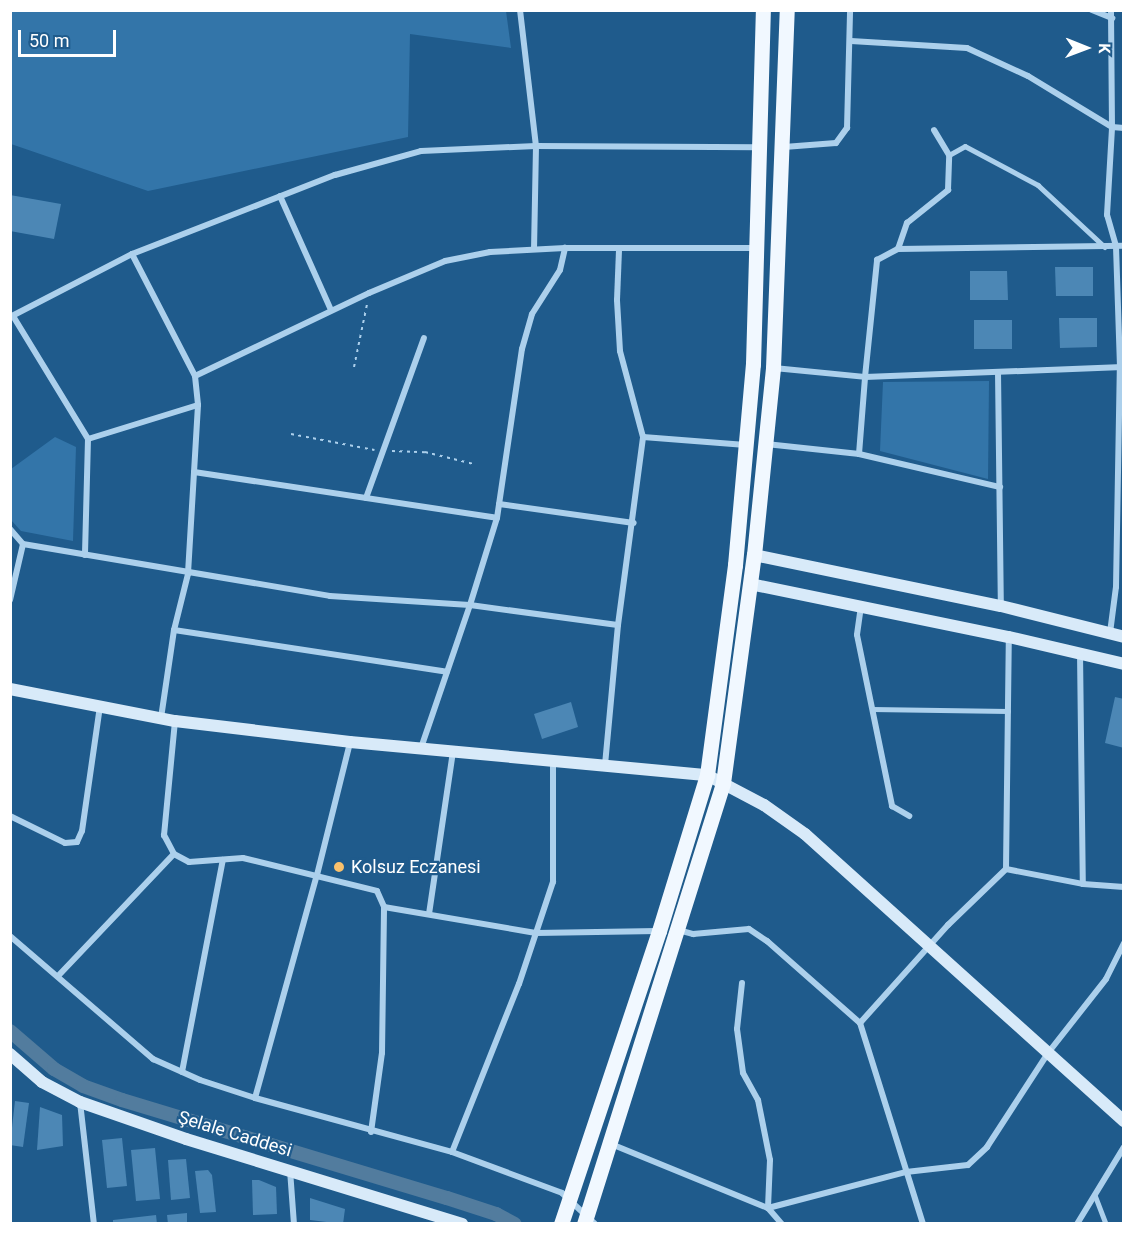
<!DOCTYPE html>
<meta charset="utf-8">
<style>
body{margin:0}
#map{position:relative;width:1134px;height:1234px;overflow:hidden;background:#1f5b8c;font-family:Roboto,sans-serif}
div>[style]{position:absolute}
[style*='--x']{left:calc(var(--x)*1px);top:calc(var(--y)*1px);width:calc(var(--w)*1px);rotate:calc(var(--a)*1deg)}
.green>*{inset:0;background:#3375a9}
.canal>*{height:14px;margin:-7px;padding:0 7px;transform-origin:7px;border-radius:7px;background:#527c9e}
.building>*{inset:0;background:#4c87b5}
.path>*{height:2px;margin-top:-1px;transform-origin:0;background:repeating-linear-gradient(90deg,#acd0ec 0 3px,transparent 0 7.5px)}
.lane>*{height:4.5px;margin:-2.25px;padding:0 2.25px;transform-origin:2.25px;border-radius:2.25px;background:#acd0ec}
.street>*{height:6px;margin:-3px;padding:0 3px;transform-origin:3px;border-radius:3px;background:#acd0ec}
.secondary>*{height:12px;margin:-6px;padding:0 6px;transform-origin:6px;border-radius:6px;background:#d8eaf9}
.primary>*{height:15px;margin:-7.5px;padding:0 7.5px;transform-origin:7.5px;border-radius:7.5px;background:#f1f8ff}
.dots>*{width:16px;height:16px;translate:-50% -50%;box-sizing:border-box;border:3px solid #1f5b8c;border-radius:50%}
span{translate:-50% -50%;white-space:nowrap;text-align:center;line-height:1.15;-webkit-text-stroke:4.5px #1f5b8c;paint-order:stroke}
.poi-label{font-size:18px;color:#fff}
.left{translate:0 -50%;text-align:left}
.street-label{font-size:18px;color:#fff}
.frame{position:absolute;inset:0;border:12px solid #fff;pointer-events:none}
.north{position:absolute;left:1056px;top:18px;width:60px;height:60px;-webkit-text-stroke:4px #1f5b8c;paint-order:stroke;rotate:91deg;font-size:16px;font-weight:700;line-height:24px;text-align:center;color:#fff}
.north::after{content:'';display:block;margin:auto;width:21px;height:27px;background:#fff;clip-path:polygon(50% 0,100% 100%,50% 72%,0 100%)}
.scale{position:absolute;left:18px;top:30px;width:98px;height:27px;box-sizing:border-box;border:3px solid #fff;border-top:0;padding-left:8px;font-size:18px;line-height:21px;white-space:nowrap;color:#fff;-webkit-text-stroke:4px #1f5b8c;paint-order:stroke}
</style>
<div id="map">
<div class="green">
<div style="clip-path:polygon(11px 10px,506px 11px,511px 48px,410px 34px,408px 137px,148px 191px,11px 144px)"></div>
<div style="clip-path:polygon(989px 381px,988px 479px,880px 451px,883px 382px)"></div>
<div style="clip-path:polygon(55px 437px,76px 447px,73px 541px,21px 531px,11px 520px,11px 469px)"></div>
</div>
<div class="canal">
<div style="--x:10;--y:1031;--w:58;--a:40.8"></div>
<div style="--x:54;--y:1069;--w:34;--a:30"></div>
<div style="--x:83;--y:1086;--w:41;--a:19.7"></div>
<div style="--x:122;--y:1100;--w:339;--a:16.8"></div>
<div style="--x:447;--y:1198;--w:52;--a:18.1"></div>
<div style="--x:496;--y:1214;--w:21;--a:28"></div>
</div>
<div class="building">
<div style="clip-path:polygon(10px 195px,61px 204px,54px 239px,10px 231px)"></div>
<div style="clip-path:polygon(1055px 267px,1093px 267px,1093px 296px,1056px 296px)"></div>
<div style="clip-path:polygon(970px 271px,1007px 271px,1008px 300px,970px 300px)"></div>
<div style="clip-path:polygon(1059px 318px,1097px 318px,1097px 347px,1060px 348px)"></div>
<div style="clip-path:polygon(974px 320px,1012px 320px,1012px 349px,974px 349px)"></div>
<div style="clip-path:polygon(1115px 697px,1124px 699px,1124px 748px,1105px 743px)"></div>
<div style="clip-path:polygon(571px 702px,578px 727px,542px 739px,534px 714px)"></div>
<div style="clip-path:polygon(15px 1101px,29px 1103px,23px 1147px,10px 1145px)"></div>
<div style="clip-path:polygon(40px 1107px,62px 1115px,63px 1146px,37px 1150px)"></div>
<div style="clip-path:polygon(122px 1138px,127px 1186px,107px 1188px,102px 1140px)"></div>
<div style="clip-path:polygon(155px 1148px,160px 1199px,136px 1201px,131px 1150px)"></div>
<div style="clip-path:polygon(186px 1159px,190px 1198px,171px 1200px,168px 1160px)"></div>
<div style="clip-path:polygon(208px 1170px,212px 1175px,216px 1212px,200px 1213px,195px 1171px)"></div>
<div style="clip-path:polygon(252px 1180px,259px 1180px,276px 1187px,277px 1214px,253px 1215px)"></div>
<div style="clip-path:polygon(310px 1198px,345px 1209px,343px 1224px,310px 1220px)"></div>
<div style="clip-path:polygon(187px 1213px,187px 1224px,168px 1224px,167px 1215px)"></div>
<div style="clip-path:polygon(156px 1215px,157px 1224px,113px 1224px,113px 1220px)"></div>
</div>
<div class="path">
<div style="--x:354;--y:367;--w:64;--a:-78.3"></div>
<div style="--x:291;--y:434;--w:85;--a:10.9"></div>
<div style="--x:392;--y:451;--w:33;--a:2"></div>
<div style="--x:425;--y:452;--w:50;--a:13.8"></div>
</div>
<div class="lane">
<div style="--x:949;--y:155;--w:18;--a:-29"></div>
<div style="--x:965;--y:146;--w:83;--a:28.1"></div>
<div style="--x:1038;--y:185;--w:91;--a:42.8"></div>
<div style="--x:872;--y:709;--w:136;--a:0.8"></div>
<div style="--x:1095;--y:1195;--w:31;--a:69"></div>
</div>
<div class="street">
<div style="--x:520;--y:10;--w:137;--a:83.3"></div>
<div style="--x:536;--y:146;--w:103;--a:91.1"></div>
<div style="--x:1092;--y:10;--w:22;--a:22"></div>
<div style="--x:851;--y:41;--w:116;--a:3.5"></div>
<div style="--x:967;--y:48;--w:67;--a:24.7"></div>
<div style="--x:1028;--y:76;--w:98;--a:31.3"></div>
<div style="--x:1112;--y:127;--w:12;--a:5"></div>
<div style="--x:784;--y:147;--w:52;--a:-4.4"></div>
<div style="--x:836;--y:143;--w:19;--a:-54"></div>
<div style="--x:847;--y:128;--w:118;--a:-88.5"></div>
<div style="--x:280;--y:196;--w:125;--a:65.9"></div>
<div style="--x:898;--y:249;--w:28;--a:-71"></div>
<div style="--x:907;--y:223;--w:53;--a:-38.8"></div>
<div style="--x:948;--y:190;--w:35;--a:-88"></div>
<div style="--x:949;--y:155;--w:29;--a:-121"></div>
<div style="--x:132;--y:254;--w:137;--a:62.7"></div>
<div style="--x:195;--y:376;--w:29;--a:84"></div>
<div style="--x:198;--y:405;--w:169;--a:93.4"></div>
<div style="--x:188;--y:574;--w:58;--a:104"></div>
<div style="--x:174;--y:630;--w:89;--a:98.4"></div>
<div style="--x:13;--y:316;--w:144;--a:58.6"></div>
<div style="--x:88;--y:439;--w:116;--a:91.5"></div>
<div style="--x:10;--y:317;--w:137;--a:-27.3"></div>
<div style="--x:132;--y:254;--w:218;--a:-21.3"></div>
<div style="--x:335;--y:175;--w:89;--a:-15.6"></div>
<div style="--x:421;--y:151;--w:115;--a:-2.5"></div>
<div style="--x:536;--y:146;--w:221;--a:0.3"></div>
<div style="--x:774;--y:368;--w:91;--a:5.6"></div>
<div style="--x:865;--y:377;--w:118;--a:-84.1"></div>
<div style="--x:877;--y:260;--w:24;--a:-28"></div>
<div style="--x:898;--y:249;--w:226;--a:-0.8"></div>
<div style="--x:998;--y:372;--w:234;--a:89.3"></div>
<div style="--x:195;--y:376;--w:193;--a:-25.5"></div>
<div style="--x:369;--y:293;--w:82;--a:-22.8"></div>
<div style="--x:445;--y:261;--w:46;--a:-11.3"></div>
<div style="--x:490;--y:252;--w:75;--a:-3.1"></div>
<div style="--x:643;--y:437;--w:103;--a:4.4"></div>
<div style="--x:88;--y:439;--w:115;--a:-17.2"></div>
<div style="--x:766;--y:444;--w:94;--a:6.1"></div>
<div style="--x:859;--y:454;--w:145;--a:13.2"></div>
<div style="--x:859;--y:454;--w:77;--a:-85.5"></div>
<div style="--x:865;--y:377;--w:258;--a:-2.2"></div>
<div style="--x:194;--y:472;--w:306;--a:8.6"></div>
<div style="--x:366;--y:498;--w:170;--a:-70.1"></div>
<div style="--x:499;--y:504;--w:136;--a:8"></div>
<div style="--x:10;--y:529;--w:20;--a:49"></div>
<div style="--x:23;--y:544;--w:311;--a:9.6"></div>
<div style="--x:330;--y:596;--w:140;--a:3.7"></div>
<div style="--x:470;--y:605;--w:149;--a:7.7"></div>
<div style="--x:10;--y:600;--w:57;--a:-76.9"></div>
<div style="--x:861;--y:606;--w:29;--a:98"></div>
<div style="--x:857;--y:635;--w:175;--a:78.4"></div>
<div style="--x:892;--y:806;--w:20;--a:30"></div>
<div style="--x:174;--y:630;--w:276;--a:8.7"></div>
<div style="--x:1110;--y:633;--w:46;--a:-82.6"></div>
<div style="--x:1116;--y:587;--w:220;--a:-89"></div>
<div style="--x:1120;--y:367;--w:121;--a:-91.9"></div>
<div style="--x:1116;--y:246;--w:32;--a:-106"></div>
<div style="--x:1107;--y:215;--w:88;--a:-86.7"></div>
<div style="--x:1112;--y:127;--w:117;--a:-90.5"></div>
<div style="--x:1080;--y:653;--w:231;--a:89.3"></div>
<div style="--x:175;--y:721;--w:115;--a:95.5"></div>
<div style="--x:164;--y:835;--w:21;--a:62"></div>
<div style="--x:174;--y:854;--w:17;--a:28"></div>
<div style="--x:189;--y:862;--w:54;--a:-4.2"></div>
<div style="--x:243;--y:858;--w:138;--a:13.8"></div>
<div style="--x:377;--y:891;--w:17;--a:66"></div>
<div style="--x:384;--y:907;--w:154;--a:9.7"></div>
<div style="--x:536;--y:933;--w:121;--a:-0.9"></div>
<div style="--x:421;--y:748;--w:151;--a:-71.1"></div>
<div style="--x:470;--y:605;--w:91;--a:-72.8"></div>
<div style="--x:497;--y:518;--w:171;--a:-81.6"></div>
<div style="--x:522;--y:349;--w:36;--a:-74"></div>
<div style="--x:532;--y:314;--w:52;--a:-57.5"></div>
<div style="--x:560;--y:270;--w:23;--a:-77"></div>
<div style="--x:565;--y:248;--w:192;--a:0"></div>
<div style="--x:605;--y:765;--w:141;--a:-84.7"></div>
<div style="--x:618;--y:625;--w:190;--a:-82.4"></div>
<div style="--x:643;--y:437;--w:89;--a:-105"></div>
<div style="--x:620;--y:351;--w:51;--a:-93.4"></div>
<div style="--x:617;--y:300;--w:50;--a:-87.7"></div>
<div style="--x:10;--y:816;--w:61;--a:26.1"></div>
<div style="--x:65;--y:843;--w:12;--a:-5"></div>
<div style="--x:77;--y:842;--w:12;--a:-66"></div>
<div style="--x:82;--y:831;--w:126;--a:-81.8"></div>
<div style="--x:1006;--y:869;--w:232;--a:-89.3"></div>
<div style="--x:429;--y:914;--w:164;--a:-81.6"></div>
<div style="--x:678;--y:930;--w:16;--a:15"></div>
<div style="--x:693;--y:934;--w:56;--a:-5.1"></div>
<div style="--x:749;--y:929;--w:22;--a:34"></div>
<div style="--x:767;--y:941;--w:124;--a:41.4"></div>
<div style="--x:10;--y:936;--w:189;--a:40.7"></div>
<div style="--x:153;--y:1059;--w:51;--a:24.1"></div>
<div style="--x:200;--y:1080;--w:58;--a:18.1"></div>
<div style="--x:255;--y:1098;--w:204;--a:15.3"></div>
<div style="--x:452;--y:1152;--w:117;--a:20.4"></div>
<div style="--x:562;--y:1193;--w:45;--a:43.2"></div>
<div style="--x:59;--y:975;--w:167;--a:-46.5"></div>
<div style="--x:742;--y:983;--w:46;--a:96.2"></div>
<div style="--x:737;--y:1029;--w:44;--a:82.2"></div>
<div style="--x:743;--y:1073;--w:31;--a:61"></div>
<div style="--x:758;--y:1100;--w:61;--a:78.7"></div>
<div style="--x:770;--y:1160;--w:48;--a:92.4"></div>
<div style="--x:768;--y:1208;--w:143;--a:-14.6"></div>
<div style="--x:906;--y:1172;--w:62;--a:-6.4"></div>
<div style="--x:968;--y:1165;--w:26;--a:-43"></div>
<div style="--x:987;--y:1147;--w:112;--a:-57"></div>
<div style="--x:1048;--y:1053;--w:94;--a:-51.9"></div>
<div style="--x:1106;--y:979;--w:40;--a:-63.4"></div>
<div style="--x:182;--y:1072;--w:216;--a:-79.1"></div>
<div style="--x:255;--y:1098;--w:231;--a:-74.5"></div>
<div style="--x:317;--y:875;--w:136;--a:-76"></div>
<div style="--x:80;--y:1102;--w:123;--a:83.5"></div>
<div style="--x:371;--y:1132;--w:80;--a:-82.1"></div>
<div style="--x:382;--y:1053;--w:146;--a:-89.2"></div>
<div style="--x:611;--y:1144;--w:170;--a:22.2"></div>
<div style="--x:768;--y:1208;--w:21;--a:49"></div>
<div style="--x:452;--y:1152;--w:181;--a:-68.3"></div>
<div style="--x:519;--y:984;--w:108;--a:-71.6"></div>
<div style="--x:553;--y:882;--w:121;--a:-90"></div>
<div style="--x:290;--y:1170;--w:54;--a:85.8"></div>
<div style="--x:923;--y:1224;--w:211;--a:-107.4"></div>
<div style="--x:860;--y:1023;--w:132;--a:-48.1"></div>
<div style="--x:948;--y:925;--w:81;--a:-44"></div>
<div style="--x:1006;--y:869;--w:78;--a:11"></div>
<div style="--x:1083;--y:884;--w:41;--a:4.2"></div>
<div style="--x:1077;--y:1224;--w:90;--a:-58.6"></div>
</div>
<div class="secondary">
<div style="--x:754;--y:555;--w:252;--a:11.7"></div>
<div style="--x:1001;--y:606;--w:127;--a:14.1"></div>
<div style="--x:750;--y:584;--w:264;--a:11.6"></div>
<div style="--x:1009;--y:637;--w:118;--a:13.2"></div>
<div style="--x:10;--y:689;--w:168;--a:11"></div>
<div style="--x:175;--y:721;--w:176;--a:6.8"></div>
<div style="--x:350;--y:742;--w:359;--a:5.3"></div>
<div style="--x:707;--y:775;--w:64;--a:27.8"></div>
<div style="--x:764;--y:805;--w:50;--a:35.3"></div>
<div style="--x:805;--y:834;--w:429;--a:42"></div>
<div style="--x:10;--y:1054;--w:43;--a:41.2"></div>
<div style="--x:42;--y:1082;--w:43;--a:27.8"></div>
<div style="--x:80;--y:1102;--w:112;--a:19.2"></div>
<div style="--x:186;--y:1139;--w:289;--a:17.1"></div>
</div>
<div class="primary">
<div style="--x:561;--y:1224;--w:309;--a:-71.5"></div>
<div style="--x:659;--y:931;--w:163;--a:-72.9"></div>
<div style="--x:707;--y:775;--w:212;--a:-82.4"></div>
<div style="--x:735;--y:565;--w:202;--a:-84.9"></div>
<div style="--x:753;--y:364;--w:354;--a:-88.4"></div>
<div style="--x:584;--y:1224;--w:462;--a:-72.5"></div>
<div style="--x:723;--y:783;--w:230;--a:-82.3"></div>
<div style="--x:754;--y:555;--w:188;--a:-84.2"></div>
<div style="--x:773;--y:368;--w:358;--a:-87.8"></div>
</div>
<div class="dots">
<div style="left:339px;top:867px;background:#fac16c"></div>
</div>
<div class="poi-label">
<span class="left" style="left:351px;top:867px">Kolsuz Eczanesi</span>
</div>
<div class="street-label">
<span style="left:235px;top:1134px;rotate:17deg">Şelale Caddesi</span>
</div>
<div class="frame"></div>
<div class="north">K</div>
<div class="scale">50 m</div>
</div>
